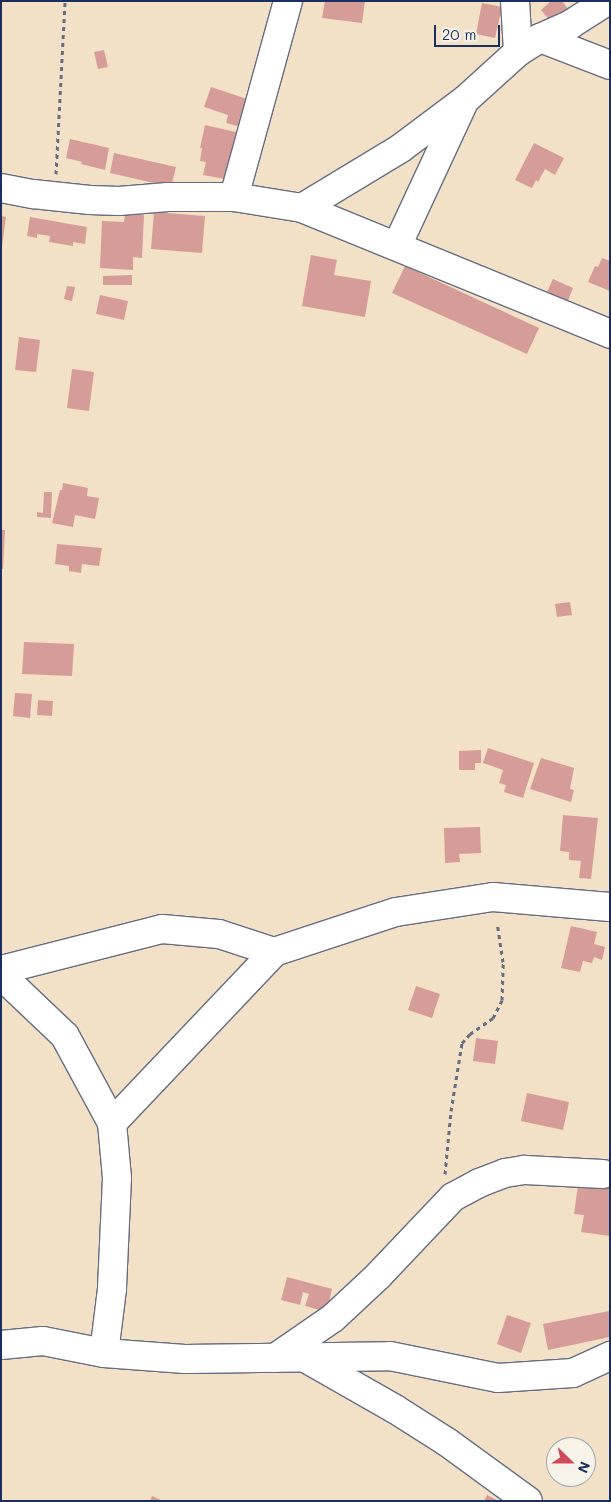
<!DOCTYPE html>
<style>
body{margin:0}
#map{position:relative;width:611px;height:1502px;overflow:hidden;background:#f2e1c6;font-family:Mali,sans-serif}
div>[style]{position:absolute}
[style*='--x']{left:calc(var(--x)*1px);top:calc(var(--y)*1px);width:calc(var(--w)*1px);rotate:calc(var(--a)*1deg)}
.building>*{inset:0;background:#d69d98}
.path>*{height:3px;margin-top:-1.5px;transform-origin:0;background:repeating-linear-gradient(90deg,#666d82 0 4px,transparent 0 8px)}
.roads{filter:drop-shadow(1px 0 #666d82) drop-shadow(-1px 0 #666d82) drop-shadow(0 1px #666d82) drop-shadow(0 -1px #666d82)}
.minor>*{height:28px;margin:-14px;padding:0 14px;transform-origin:14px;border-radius:14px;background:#fff}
span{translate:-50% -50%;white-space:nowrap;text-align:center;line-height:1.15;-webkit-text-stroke:5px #f7f3e8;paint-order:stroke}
.frame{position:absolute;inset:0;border:2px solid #1b2f5e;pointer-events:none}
.north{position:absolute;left:546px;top:1437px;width:50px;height:50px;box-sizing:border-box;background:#f7f3e8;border:1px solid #9fa5b1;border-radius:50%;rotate:112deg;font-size:14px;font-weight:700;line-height:20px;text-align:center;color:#1b2f5e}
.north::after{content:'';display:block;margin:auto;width:18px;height:22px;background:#d1495b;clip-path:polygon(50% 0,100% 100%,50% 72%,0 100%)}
.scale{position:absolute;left:434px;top:25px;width:66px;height:22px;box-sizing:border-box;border:2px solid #1b2f5e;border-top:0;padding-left:6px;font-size:15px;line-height:18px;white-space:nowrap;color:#1b2f5e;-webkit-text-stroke:4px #f7f3e8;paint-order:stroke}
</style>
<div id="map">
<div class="building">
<div style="clip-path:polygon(325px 1px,365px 1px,362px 23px,322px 18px)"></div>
<div style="clip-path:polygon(551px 1px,562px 1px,568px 9px,552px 23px,541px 10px)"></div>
<div style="clip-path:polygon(482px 3px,502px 7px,495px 38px,476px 34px)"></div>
<div style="clip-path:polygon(104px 50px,108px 67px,98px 69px,94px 52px)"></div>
<div style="clip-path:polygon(211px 87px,250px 100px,241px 127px,226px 123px,228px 115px,204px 107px)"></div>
<div style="clip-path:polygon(205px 125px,240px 133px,230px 180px,203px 175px,206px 162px,200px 161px,202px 148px,200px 148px)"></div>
<div style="clip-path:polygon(70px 139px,109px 148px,105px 170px,81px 164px,82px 162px,66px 158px)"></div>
<div style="clip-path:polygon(534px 143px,564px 158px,555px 175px,545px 169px,538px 182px,536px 180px,532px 188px,515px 180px)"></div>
<div style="clip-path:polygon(114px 153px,176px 167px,171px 187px,110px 173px)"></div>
<div style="clip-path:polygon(154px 212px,205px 216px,202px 253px,151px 249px)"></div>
<div style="clip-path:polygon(125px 214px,144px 215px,142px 258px,133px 257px,133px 270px,100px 268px,102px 221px,124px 222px)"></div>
<div style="clip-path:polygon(1px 216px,6px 217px,2px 246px,1px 246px)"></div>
<div style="clip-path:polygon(30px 217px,87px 227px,85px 244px,73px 242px,73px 246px,49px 242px,50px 236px,37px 234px,37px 238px,27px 236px)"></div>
<div style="clip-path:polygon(311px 255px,337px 260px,334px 275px,371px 281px,365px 317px,302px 306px)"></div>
<div style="clip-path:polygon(602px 258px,610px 261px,610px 291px,588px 282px,595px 266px,598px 267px)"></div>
<div style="clip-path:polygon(405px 266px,539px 328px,527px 354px,392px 293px)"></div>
<div style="clip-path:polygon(132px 275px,132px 285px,103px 285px,103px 276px)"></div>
<div style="clip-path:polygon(553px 279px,573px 288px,568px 301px,547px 292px)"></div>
<div style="clip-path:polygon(67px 286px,75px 287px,72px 301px,64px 299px)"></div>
<div style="clip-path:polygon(100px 295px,128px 301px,124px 320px,96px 314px)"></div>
<div style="clip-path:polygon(19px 337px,40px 340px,36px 372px,15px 370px)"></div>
<div style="clip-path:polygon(72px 369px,94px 372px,89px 411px,67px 408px)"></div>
<div style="clip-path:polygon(63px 483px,88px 488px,87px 496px,99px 498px,95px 519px,75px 515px,73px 527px,52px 523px,60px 490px,62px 490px)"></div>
<div style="clip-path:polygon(44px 492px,52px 492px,51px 518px,37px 517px,37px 512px,43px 513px)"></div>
<div style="clip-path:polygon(1px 530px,5px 530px,3px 569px,1px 569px)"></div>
<div style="clip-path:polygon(57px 544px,102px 548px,99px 566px,82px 564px,81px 573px,69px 571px,69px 566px,55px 564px)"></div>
<div style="clip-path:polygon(570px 602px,572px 615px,557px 617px,555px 604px)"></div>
<div style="clip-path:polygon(24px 642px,74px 644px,72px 676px,22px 674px)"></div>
<div style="clip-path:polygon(15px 693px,32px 694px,30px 718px,13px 716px)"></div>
<div style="clip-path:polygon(38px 700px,53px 701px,52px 716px,37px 715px)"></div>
<div style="clip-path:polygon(488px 748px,534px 763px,523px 798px,504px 792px,506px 785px,499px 783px,503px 770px,483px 763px)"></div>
<div style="clip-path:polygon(481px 750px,481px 763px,475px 763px,475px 770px,459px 770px,459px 751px)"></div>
<div style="clip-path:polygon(541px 758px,574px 768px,570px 789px,574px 790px,571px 802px,530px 789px)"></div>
<div style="clip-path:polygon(563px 815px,598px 818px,591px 879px,579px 878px,581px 861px,569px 860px,569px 852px,560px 851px)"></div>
<div style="clip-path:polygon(480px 827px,481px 853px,459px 854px,460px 862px,445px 863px,444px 828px)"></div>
<div style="clip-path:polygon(571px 926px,597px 932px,594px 944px,605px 947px,602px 960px,594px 957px,592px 963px,583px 961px,580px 972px,561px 968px)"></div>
<div style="clip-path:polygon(416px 986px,440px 994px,432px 1018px,408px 1010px)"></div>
<div style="clip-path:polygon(476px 1038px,498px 1041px,495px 1064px,473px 1061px)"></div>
<div style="clip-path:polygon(527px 1093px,569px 1102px,563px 1130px,521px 1121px)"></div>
<div style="clip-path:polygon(610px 1168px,610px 1236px,581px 1232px,584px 1215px,574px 1214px,579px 1178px)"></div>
<div style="clip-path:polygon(287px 1277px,332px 1289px,327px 1312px,305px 1306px,309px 1294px,303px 1292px,300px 1305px,281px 1300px)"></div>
<div style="clip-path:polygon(609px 1311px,610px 1337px,548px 1350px,543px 1324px)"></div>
<div style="clip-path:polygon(507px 1315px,531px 1323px,521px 1353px,497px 1344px)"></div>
<div style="clip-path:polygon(487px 1495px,499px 1501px,484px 1501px)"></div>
<div style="clip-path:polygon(152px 1496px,163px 1501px,150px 1501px)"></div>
</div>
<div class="path">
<div style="--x:56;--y:174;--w:173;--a:-87"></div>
<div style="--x:445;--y:1174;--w:63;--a:-84.6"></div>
<div style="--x:451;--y:1111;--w:69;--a:-80.8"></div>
<div style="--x:462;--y:1043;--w:12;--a:-48"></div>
<div style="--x:470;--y:1034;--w:28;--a:-35"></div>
<div style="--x:493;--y:1018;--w:20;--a:-63"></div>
<div style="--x:502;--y:1000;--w:38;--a:-88"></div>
<div style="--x:503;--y:962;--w:40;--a:-98.5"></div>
</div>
<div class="roads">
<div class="minor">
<div style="--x:515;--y:1;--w:51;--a:86.6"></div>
<div style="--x:540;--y:38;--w:34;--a:-24"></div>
<div style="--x:571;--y:24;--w:43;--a:-32.6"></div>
<div style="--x:1;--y:188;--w:33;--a:11"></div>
<div style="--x:33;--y:194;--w:57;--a:6"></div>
<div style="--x:90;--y:200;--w:29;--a:2"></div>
<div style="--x:119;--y:201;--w:49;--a:-4.7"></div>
<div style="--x:168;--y:197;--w:66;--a:0"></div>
<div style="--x:234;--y:197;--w:69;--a:9.2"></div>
<div style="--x:302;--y:208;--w:333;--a:22.2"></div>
<div style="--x:234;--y:197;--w:203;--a:-74.6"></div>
<div style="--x:302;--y:208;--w:116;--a:-31.2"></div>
<div style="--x:401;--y:148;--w:80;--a:-36.9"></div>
<div style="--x:465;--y:100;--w:72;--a:-42.2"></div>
<div style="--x:518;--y:52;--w:26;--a:-32"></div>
<div style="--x:540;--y:38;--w:75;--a:21.1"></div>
<div style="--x:397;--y:246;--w:157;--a:-65.1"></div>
<div style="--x:1;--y:970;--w:166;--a:-14.3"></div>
<div style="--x:162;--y:929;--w:57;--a:5"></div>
<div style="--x:219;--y:934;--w:58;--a:18.1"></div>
<div style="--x:1;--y:975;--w:88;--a:43.6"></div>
<div style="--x:65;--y:1036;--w:99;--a:61.6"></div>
<div style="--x:112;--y:1123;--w:55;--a:84.8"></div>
<div style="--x:117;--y:1178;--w:111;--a:92.6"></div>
<div style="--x:112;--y:1289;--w:64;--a:97.1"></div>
<div style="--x:112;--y:1123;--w:236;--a:-46.5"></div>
<div style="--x:274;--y:952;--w:128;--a:-18.2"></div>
<div style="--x:396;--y:912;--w:98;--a:-8.8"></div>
<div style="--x:493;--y:897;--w:117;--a:4.9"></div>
<div style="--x:1;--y:1345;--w:42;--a:-5.4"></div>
<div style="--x:43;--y:1341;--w:62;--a:11.1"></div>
<div style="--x:104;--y:1353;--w:81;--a:4.2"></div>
<div style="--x:185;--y:1359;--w:205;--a:-0.8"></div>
<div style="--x:390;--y:1356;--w:110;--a:11.5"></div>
<div style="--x:498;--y:1378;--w:75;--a:-3.8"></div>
<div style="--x:573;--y:1373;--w:41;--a:-24.7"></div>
<div style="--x:302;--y:1356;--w:107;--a:29.7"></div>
<div style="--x:395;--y:1409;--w:62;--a:32.4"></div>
<div style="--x:447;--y:1442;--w:100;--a:36.1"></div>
<div style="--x:275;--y:1358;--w:70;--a:-34.6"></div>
<div style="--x:333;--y:1318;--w:62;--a:-43"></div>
<div style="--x:378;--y:1276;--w:109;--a:-46.5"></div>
<div style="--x:453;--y:1197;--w:30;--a:-28"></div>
<div style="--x:479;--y:1183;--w:28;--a:-21"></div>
<div style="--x:505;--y:1173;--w:20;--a:-9"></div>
<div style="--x:525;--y:1170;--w:78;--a:2.9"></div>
</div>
</div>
<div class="frame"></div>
<div class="north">N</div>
<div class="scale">20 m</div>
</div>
